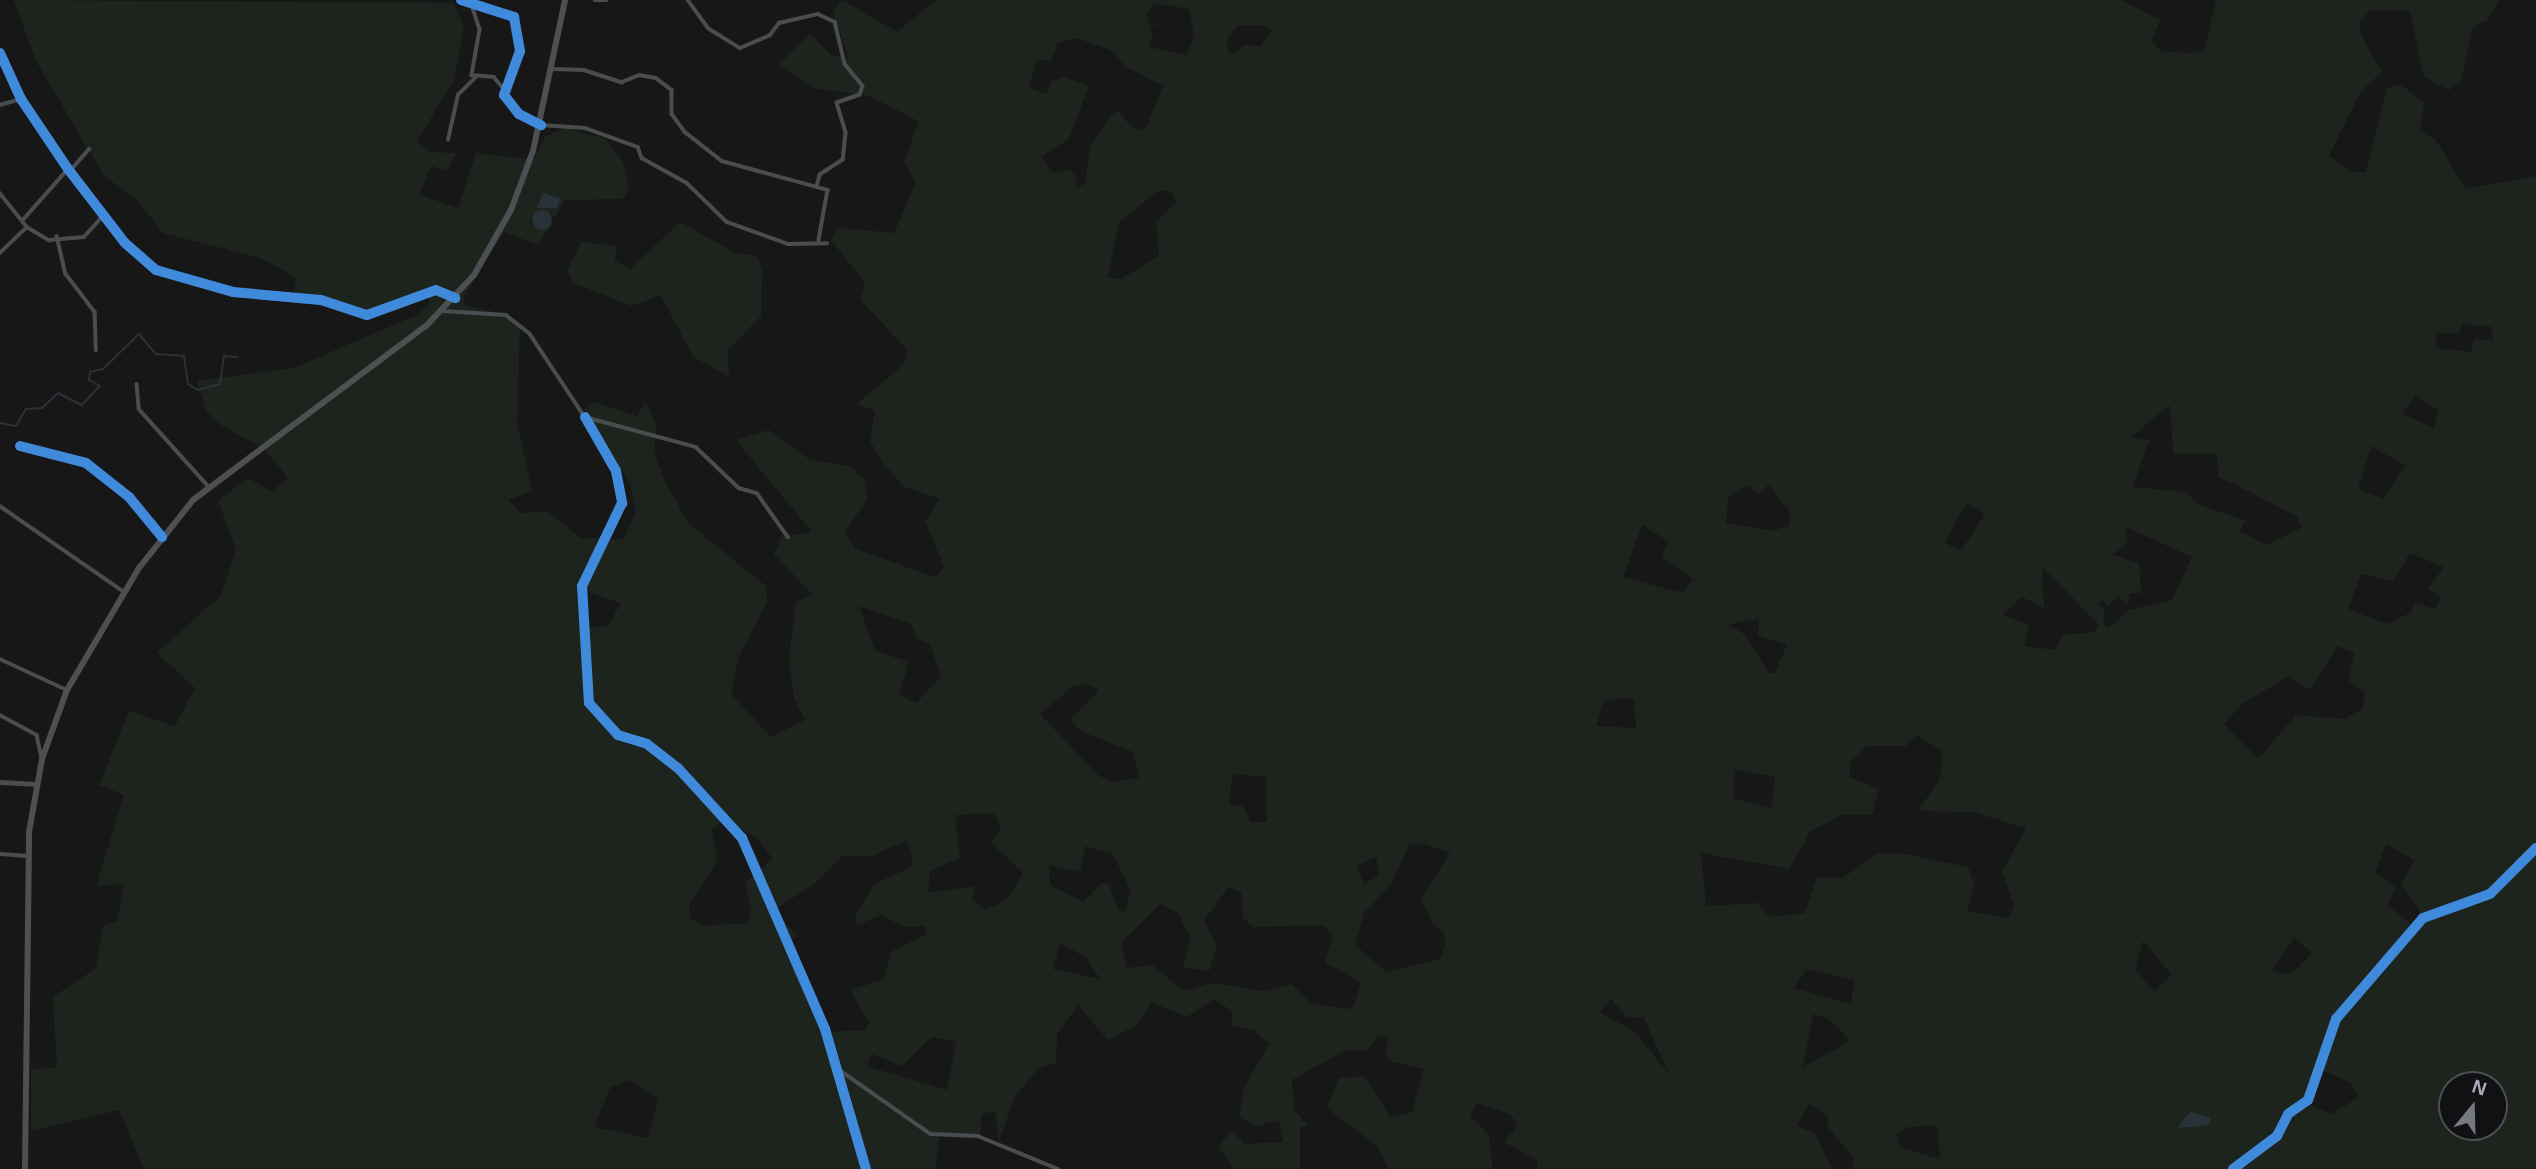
<!DOCTYPE html>
<style>
body{margin:0}
#map{position:relative;width:2536px;height:1169px;overflow:hidden;background:#171717;font-family:Arial,sans-serif}
div>[style]{position:absolute}
[style*='--x']{left:calc(var(--x)*1px);top:calc(var(--y)*1px);width:calc(var(--w)*1px);rotate:calc(var(--a)*1deg)}
.green>*{inset:0;background:#1d241e}
.water>*{inset:0;background:#2a3239}
.round{border-radius:50%}
.stream>*{height:2px;margin:-1px;padding:0 1px;transform-origin:1px;border-radius:1px;background:#2a3239}
.minor>*{height:3.5px;margin:-1.75px;padding:0 1.75px;transform-origin:1.75px;border-radius:1.75px;background:#4b4c50}
.tertiary>*{height:5px;margin:-2.5px;padding:0 2.5px;transform-origin:2.5px;border-radius:2.5px;background:#4b4c50}
.primary>*{height:6px;margin:-3px;padding:0 3px;transform-origin:3px;border-radius:3px;background:#4d4f52}
.cycleway>*{height:10px;margin:-5px;padding:0 5px;transform-origin:5px;border-radius:5px;background:#408adc}
span{translate:-50% -50%;white-space:nowrap;text-align:center;line-height:1.15;-webkit-text-stroke:5px #111113;paint-order:stroke}
.north{position:absolute;left:2438px;top:1071px;width:70px;height:70px;box-sizing:border-box;background:#111113;border:2px solid #4d4f55;border-radius:50%;rotate:19deg;font-size:19px;font-weight:700;line-height:28px;text-align:center;color:#a8adb8}
.north::after{content:'';display:block;margin:auto;width:24px;height:32px;background:#757880;clip-path:polygon(50% 0,100% 100%,50% 72%,0 100%)}
</style>
<div id="map">
<div class="green">
<div style="clip-path:polygon(evenodd,14px 0,454px 3px,464px 27px,454px 80px,417px 141px,429px 152px,456px 153px,448px 171px,431px 166px,419px 195px,458px 208px,476px 153px,534px 160px,545px 137px,564px 128px,606px 139px,623px 162px,629px 187px,623px 199px,565px 200px,538px 245px,504px 232px,464px 296px,464px 305px,507px 315px,520px 326px,517px 422px,532px 491px,508px 500px,520px 513px,547px 511px,581px 538px,624px 539px,636px 511px,630px 484px,584px 409px,593px 402px,637px 416px,646px 401px,657px 428px,654px 452px,662px 475px,688px 523px,766px 586px,767px 602px,739px 656px,731px 694px,771px 737px,805px 720px,794px 698px,789px 659px,796px 602px,812px 594px,774px 554px,782px 537px,812px 532px,736px 440px,769px 430px,809px 459px,849px 466px,865px 480px,868px 498px,845px 532px,855px 549px,935px 577px,944px 567px,925px 521px,940px 499px,904px 487px,884px 464px,870px 441px,875px 411px,857px 404px,904px 364px,907px 349px,860px 300px,865px 283px,830px 239px,839px 228px,894px 233px,916px 182px,904px 163px,918px 121px,869px 96px,813px 88px,778px 65px,810px 34px,831px 55px,849px 59px,833px 12px,842px 0,897px 32px,936px 0,2122px 0,2160px 20px,2152px 40px,2160px 51px,2187px 53px,2204px 52px,2216px 0,2499px 0,2486px 21px,2473px 26px,2461px 81px,2449px 90px,2424px 77px,2410px 11px,2370px 10px,2360px 21px,2361px 35px,2382px 72px,2361px 91px,2329px 156px,2352px 172px,2366px 172px,2387px 88px,2401px 85px,2424px 102px,2420px 131px,2435px 139px,2466px 189px,2536px 176px,2536px 1169px,1851px 1169px,1854px 1159px,1828px 1127px,1829px 1117px,1809px 1104px,1797px 1126px,1815px 1133px,1832px 1169px,1537px 1169px,1537px 1160px,1504px 1142px,1517px 1126px,1511px 1114px,1477px 1103px,1470px 1115px,1489px 1136px,1493px 1169px,1389px 1169px,1377px 1146px,1327px 1108px,1339px 1078px,1364px 1076px,1391px 1118px,1412px 1112px,1424px 1069px,1393px 1062px,1386px 1057px,1388px 1037px,1379px 1036px,1366px 1050px,1344px 1051px,1292px 1080px,1294px 1110px,1308px 1126px,1300px 1127px,1300px 1169px,1234px 1169px,1218px 1147px,1232px 1130px,1244px 1144px,1283px 1142px,1279px 1120px,1258px 1126px,1239px 1117px,1244px 1088px,1269px 1044px,1254px 1030px,1232px 1026px,1232px 1011px,1214px 999px,1187px 1017px,1151px 1002px,1137px 1025px,1108px 1040px,1078px 1005px,1057px 1034px,1056px 1063px,1038px 1069px,1015px 1096px,998px 1143px,996px 1111px,982px 1114px,980px 1134px,940px 1134px,935px 1169px,144px 1169px,119px 1110px,31px 1131px,31px 1069px,57px 1068px,53px 997px,96px 968px,103px 925px,117px 921px,124px 884px,96px 886px,124px 795px,99px 785px,129px 711px,175px 726px,195px 688px,157px 653px,221px 595px,236px 549px,218px 501px,248px 478px,272px 492px,288px 478px,265px 449px,219px 424px,206px 410px,197px 381px,294px 368px,419px 314px,430px 302px,427px 296px,409px 300px,364px 316px,294px 298px,296px 278px,261px 258px,163px 233px,136px 199px,104px 176px,36px 61px,14px 0,1153px 3px,1189px 9px,1194px 36px,1187px 55px,1149px 47px,1153px 35px,1147px 15px,1153px 3px,14px 0,1238px 26px,1264px 25px,1272px 31px,1261px 46px,1243px 45px,1235px 54px,1227px 52px,1228px 37px,1238px 26px,14px 0,1076px 38px,1111px 50px,1125px 66px,1163px 86px,1145px 130px,1131px 127px,1119px 111px,1111px 115px,1090px 146px,1085px 184px,1078px 187px,1071px 169px,1053px 173px,1041px 157px,1069px 139px,1089px 85px,1064px 77px,1051px 81px,1047px 94px,1029px 88px,1037px 60px,1051px 61px,1058px 43px,1076px 38px,14px 0,1157px 191px,1171px 191px,1176px 202px,1156px 222px,1159px 256px,1121px 279px,1108px 277px,1119px 223px,1157px 191px,14px 0,537px 211px,554px 216px,550px 229px,529px 224px,537px 211px,14px 0,2462px 324px,2492px 327px,2493px 340px,2474px 339px,2471px 352px,2436px 348px,2437px 333px,2460px 333px,2462px 324px,14px 0,2416px 395px,2438px 411px,2434px 428px,2402px 414px,2416px 395px,14px 0,2170px 405px,2173px 453px,2217px 454px,2218px 476px,2297px 516px,2301px 528px,2266px 545px,2240px 531px,2245px 520px,2199px 505px,2186px 492px,2133px 487px,2149px 440px,2130px 438px,2170px 405px,14px 0,2371px 446px,2405px 465px,2383px 499px,2358px 489px,2371px 446px,14px 0,1768px 484px,1790px 512px,1789px 526px,1772px 531px,1726px 523px,1728px 498px,1747px 485px,1760px 494px,1768px 484px,14px 0,1966px 503px,1985px 514px,1961px 551px,1945px 543px,1966px 503px,14px 0,1642px 525px,1668px 541px,1662px 558px,1693px 579px,1683px 593px,1623px 577px,1642px 525px,14px 0,2124px 526px,2192px 557px,2172px 600px,2129px 610px,2109px 628px,2103px 624px,2105px 608px,2098px 606px,2102px 598px,2107px 606px,2119px 596px,2127px 606px,2130px 593px,2141px 593px,2139px 563px,2113px 555px,2128px 542px,2124px 526px,14px 0,2410px 553px,2444px 567px,2428px 588px,2441px 597px,2435px 609px,2415px 603px,2410px 613px,2387px 624px,2348px 609px,2361px 574px,2393px 581px,2410px 553px,14px 0,2042px 566px,2098px 624px,2095px 632px,2063px 635px,2055px 650px,2025px 646px,2029px 625px,2002px 615px,2022px 597px,2044px 608px,2042px 566px,14px 0,587px 592px,621px 603px,607px 627px,586px 627px,587px 592px,14px 0,859px 606px,911px 624px,917px 638px,930px 644px,941px 677px,916px 703px,899px 694px,909px 662px,875px 651px,859px 606px,14px 0,1759px 618px,1758px 636px,1787px 645px,1775px 673px,1769px 673px,1744px 634px,1728px 625px,1759px 618px,14px 0,2337px 646px,2354px 653px,2348px 681px,2364px 691px,2363px 708px,2345px 719px,2296px 715px,2258px 759px,2224px 724px,2242px 704px,2289px 676px,2310px 690px,2337px 646px,14px 0,1086px 684px,1099px 690px,1071px 719px,1080px 731px,1133px 752px,1139px 778px,1111px 782px,1098px 775px,1040px 714px,1072px 687px,1086px 684px,14px 0,1634px 698px,1636px 728px,1596px 726px,1604px 700px,1634px 698px,14px 0,1917px 735px,1942px 751px,1940px 779px,1918px 811px,1973px 812px,2026px 828px,2002px 872px,2014px 905px,2009px 918px,1967px 911px,1974px 884px,1968px 867px,1900px 853px,1876px 854px,1843px 878px,1817px 877px,1805px 913px,1769px 917px,1758px 903px,1706px 906px,1701px 853px,1789px 869px,1810px 832px,1843px 814px,1872px 815px,1879px 789px,1849px 777px,1851px 762px,1867px 746px,1906px 746px,1917px 735px,14px 0,1735px 770px,1775px 776px,1771px 808px,1733px 798px,1735px 770px,14px 0,1233px 774px,1266px 776px,1267px 822px,1250px 822px,1244px 807px,1229px 803px,1233px 774px,14px 0,993px 813px,1001px 827px,991px 843px,1023px 872px,1009px 898px,986px 910px,972px 900px,974px 886px,928px 893px,930px 871px,960px 858px,955px 815px,993px 813px,14px 0,725px 821px,756px 837px,773px 859px,745px 882px,751px 911px,747px 924px,702px 925px,690px 918px,689px 905px,717px 861px,712px 829px,725px 821px,14px 0,907px 840px,913px 860px,909px 868px,874px 884px,855px 916px,857px 925px,881px 915px,904px 927px,924px 926px,926px 935px,892px 951px,883px 980px,850px 990px,869px 1022px,865px 1030px,828px 1032px,788px 945px,797px 936px,774px 910px,814px 884px,842px 856px,872px 856px,907px 840px,14px 0,1422px 843px,1450px 853px,1421px 898px,1433px 925px,1444px 932px,1445px 946px,1440px 959px,1386px 972px,1355px 945px,1364px 913px,1392px 883px,1409px 845px,1422px 843px,14px 0,2386px 844px,2415px 861px,2401px 883px,2421px 912px,2411px 924px,2387px 905px,2396px 887px,2375px 873px,2386px 844px,14px 0,1085px 846px,1113px 854px,1131px 891px,1125px 911px,1118px 911px,1109px 884px,1103px 882px,1083px 902px,1050px 885px,1049px 865px,1080px 872px,1085px 846px,14px 0,1376px 857px,1379px 875px,1364px 884px,1356px 866px,1376px 857px,14px 0,1228px 887px,1241px 892px,1243px 918px,1253px 927px,1323px 925px,1333px 935px,1325px 962px,1361px 983px,1352px 1009px,1312px 1004px,1292px 984px,1265px 991px,1210px 983px,1184px 991px,1152px 965px,1126px 968px,1121px 942px,1161px 904px,1177px 912px,1191px 939px,1183px 967px,1209px 971px,1217px 946px,1204px 921px,1228px 887px,14px 0,2295px 937px,2312px 953px,2290px 975px,2272px 970px,2295px 937px,14px 0,2143px 941px,2171px 974px,2155px 992px,2135px 970px,2143px 941px,14px 0,1060px 943px,1087px 958px,1100px 979px,1053px 969px,1060px 943px,14px 0,1807px 969px,1854px 980px,1851px 1004px,1794px 988px,1807px 969px,14px 0,1611px 999px,1627px 1017px,1644px 1018px,1669px 1074px,1635px 1032px,1600px 1012px,1611px 999px,14px 0,1813px 1014px,1829px 1019px,1850px 1041px,1803px 1067px,1813px 1014px,14px 0,932px 1037px,956px 1042px,947px 1090px,866px 1066px,872px 1054px,902px 1066px,932px 1037px,14px 0,2318px 1068px,2351px 1083px,2358px 1098px,2331px 1114px,2304px 1103px,2318px 1068px,14px 0,629px 1080px,658px 1099px,648px 1138px,594px 1127px,610px 1088px,629px 1080px,14px 0,2452px 1085px,2494px 1085px,2494px 1127px,2452px 1127px,2452px 1085px,14px 0,1937px 1125px,1940px 1159px,1901px 1148px,1897px 1134px,1909px 1127px,1937px 1125px)"></div>
<div style="clip-path:polygon(680px 222px,733px 252px,757px 256px,762px 270px,761px 316px,728px 350px,729px 376px,693px 357px,661px 295px,631px 306px,574px 283px,567px 271px,581px 242px,617px 246px,615px 261px,630px 269px)"></div>
</div>
<div class="water">
<div style="clip-path:polygon(543px 193px,560px 198px,557px 208px,537px 208px)"></div>
<div class="round" style="left:532px;top:210px;width:20px;height:20px"></div>
<div style="clip-path:polygon(2190px 1112px,2211px 1118px,2209px 1125px,2177px 1128px)"></div>
</div>
<div class="stream">
<div style="--x:0;--y:423;--w:16;--a:11"></div>
<div style="--x:16;--y:426;--w:20;--a:-60"></div>
<div style="--x:26;--y:409;--w:16;--a:-4"></div>
<div style="--x:42;--y:408;--w:22;--a:-43"></div>
<div style="--x:58;--y:393;--w:27;--a:27"></div>
<div style="--x:82;--y:405;--w:26;--a:-47"></div>
<div style="--x:100;--y:386;--w:13;--a:-151"></div>
<div style="--x:89;--y:380;--w:8;--a:-83"></div>
<div style="--x:90;--y:372;--w:13;--a:-13"></div>
<div style="--x:103;--y:369;--w:50;--a:-44.2"></div>
<div style="--x:139;--y:334;--w:26;--a:50"></div>
<div style="--x:156;--y:354;--w:28;--a:4"></div>
<div style="--x:184;--y:356;--w:28;--a:82"></div>
<div style="--x:188;--y:384;--w:12;--a:31"></div>
<div style="--x:198;--y:390;--w:23;--a:-15"></div>
<div style="--x:220;--y:384;--w:28;--a:-82"></div>
<div style="--x:224;--y:356;--w:13;--a:4"></div>
</div>
<div class="minor">
<div style="--x:461;--y:0;--w:56;--a:17.8"></div>
<div style="--x:514;--y:17;--w:35;--a:80"></div>
<div style="--x:520;--y:51;--w:41;--a:112.8"></div>
<div style="--x:504;--y:89;--w:29;--a:59"></div>
<div style="--x:519;--y:114;--w:25;--a:27"></div>
<div style="--x:541;--y:125;--w:44;--a:3.9"></div>
<div style="--x:585;--y:128;--w:56;--a:19.7"></div>
<div style="--x:638;--y:147;--w:12;--a:70"></div>
<div style="--x:642;--y:158;--w:51;--a:29.1"></div>
<div style="--x:687;--y:183;--w:56;--a:44.3"></div>
<div style="--x:727;--y:222;--w:65;--a:19.8"></div>
<div style="--x:788;--y:244;--w:39;--a:-1"></div>
<div style="--x:595;--y:0;--w:11;--a:0"></div>
<div style="--x:688;--y:0;--w:34;--a:54"></div>
<div style="--x:708;--y:28;--w:38;--a:32"></div>
<div style="--x:740;--y:48;--w:33;--a:-23"></div>
<div style="--x:770;--y:35;--w:15;--a:-53"></div>
<div style="--x:779;--y:23;--w:40;--a:-13"></div>
<div style="--x:818;--y:14;--w:19;--a:25"></div>
<div style="--x:835;--y:22;--w:43;--a:76.6"></div>
<div style="--x:845;--y:64;--w:28;--a:51"></div>
<div style="--x:863;--y:86;--w:9;--a:108"></div>
<div style="--x:860;--y:95;--w:24;--a:161"></div>
<div style="--x:837;--y:103;--w:31;--a:73"></div>
<div style="--x:846;--y:133;--w:27;--a:96"></div>
<div style="--x:843;--y:160;--w:27;--a:147"></div>
<div style="--x:820;--y:175;--w:12;--a:104"></div>
<div style="--x:473;--y:8;--w:23;--a:72"></div>
<div style="--x:480;--y:30;--w:46;--a:100.1"></div>
<div style="--x:472;--y:75;--w:22;--a:5"></div>
<div style="--x:494;--y:77;--w:16;--a:50"></div>
<div style="--x:0;--y:53;--w:51;--a:65.5"></div>
<div style="--x:21;--y:99;--w:84;--a:56.1"></div>
<div style="--x:68;--y:169;--w:93;--a:52.4"></div>
<div style="--x:125;--y:243;--w:41;--a:41.1"></div>
<div style="--x:156;--y:270;--w:80;--a:15.9"></div>
<div style="--x:233;--y:292;--w:88;--a:5.2"></div>
<div style="--x:321;--y:300;--w:48;--a:18.1"></div>
<div style="--x:367;--y:315;--w:73;--a:-19.9"></div>
<div style="--x:436;--y:290;--w:18;--a:19"></div>
<div style="--x:554;--y:69;--w:30;--a:2"></div>
<div style="--x:584;--y:70;--w:40;--a:18"></div>
<div style="--x:622;--y:82;--w:18;--a:-22"></div>
<div style="--x:639;--y:75;--w:17;--a:10"></div>
<div style="--x:656;--y:78;--w:20;--a:37"></div>
<div style="--x:672;--y:90;--w:24;--a:90"></div>
<div style="--x:672;--y:114;--w:22;--a:54"></div>
<div style="--x:685;--y:132;--w:47;--a:38.1"></div>
<div style="--x:722;--y:161;--w:110;--a:15.3"></div>
<div style="--x:828;--y:190;--w:51;--a:100.2"></div>
<div style="--x:0;--y:105;--w:22;--a:-16"></div>
<div style="--x:448;--y:140;--w:46;--a:-77.5"></div>
<div style="--x:458;--y:95;--w:25;--a:-45"></div>
<div style="--x:70;--y:171;--w:29;--a:-49"></div>
<div style="--x:0;--y:193;--w:43;--a:51.5"></div>
<div style="--x:27;--y:227;--w:26;--a:31"></div>
<div style="--x:49;--y:240;--w:35;--a:-5"></div>
<div style="--x:84;--y:237;--w:28;--a:-48"></div>
<div style="--x:22;--y:221;--w:69;--a:-48.5"></div>
<div style="--x:57;--y:236;--w:39;--a:77"></div>
<div style="--x:66;--y:274;--w:48;--a:52.7"></div>
<div style="--x:95;--y:312;--w:38;--a:88"></div>
<div style="--x:0;--y:253;--w:37;--a:-44"></div>
<div style="--x:443;--y:311;--w:63;--a:3.6"></div>
<div style="--x:506;--y:315;--w:31;--a:38"></div>
<div style="--x:530;--y:334;--w:100;--a:56.5"></div>
<div style="--x:585;--y:417;--w:115;--a:15.1"></div>
<div style="--x:696;--y:447;--w:59;--a:43.6"></div>
<div style="--x:739;--y:488;--w:19;--a:16"></div>
<div style="--x:757;--y:493;--w:54;--a:54.8"></div>
<div style="--x:137;--y:384;--w:25;--a:85"></div>
<div style="--x:139;--y:409;--w:103;--a:48.1"></div>
<div style="--x:585;--y:417;--w:62;--a:60.1"></div>
<div style="--x:616;--y:471;--w:33;--a:79"></div>
<div style="--x:622;--y:503;--w:92;--a:115.7"></div>
<div style="--x:582;--y:586;--w:117;--a:86.6"></div>
<div style="--x:589;--y:703;--w:43;--a:47.8"></div>
<div style="--x:618;--y:735;--w:30;--a:17"></div>
<div style="--x:647;--y:744;--w:39;--a:38"></div>
<div style="--x:678;--y:768;--w:95;--a:47.6"></div>
<div style="--x:742;--y:838;--w:208;--a:66.5"></div>
<div style="--x:825;--y:1029;--w:146;--a:73.7"></div>
<div style="--x:20;--y:446;--w:68;--a:14.4"></div>
<div style="--x:86;--y:463;--w:55;--a:38.3"></div>
<div style="--x:129;--y:497;--w:52;--a:50.5"></div>
<div style="--x:0;--y:506;--w:151;--a:34.7"></div>
<div style="--x:0;--y:659;--w:74;--a:24.8"></div>
<div style="--x:0;--y:715;--w:42;--a:28.4"></div>
<div style="--x:37;--y:735;--w:25;--a:78"></div>
<div style="--x:0;--y:854;--w:28;--a:4"></div>
<div style="--x:838;--y:1069;--w:113;--a:35"></div>
<div style="--x:931;--y:1134;--w:47;--a:2.4"></div>
<div style="--x:978;--y:1136;--w:87;--a:22.4"></div>
<div style="--x:2233;--y:1169;--w:55;--a:-36.9"></div>
<div style="--x:2277;--y:1136;--w:25;--a:-63"></div>
<div style="--x:2288;--y:1114;--w:24;--a:-35"></div>
<div style="--x:2308;--y:1100;--w:86;--a:-70.9"></div>
<div style="--x:2336;--y:1019;--w:133;--a:-49.3"></div>
<div style="--x:2423;--y:918;--w:71;--a:-19.7"></div>
<div style="--x:2490;--y:894;--w:65;--a:-45"></div>
</div>
<div class="tertiary">
<div style="--x:0;--y:782;--w:37;--a:3"></div>
</div>
<div class="primary">
<div style="--x:25;--y:1169;--w:337;--a:-89.3"></div>
<div style="--x:29;--y:832;--w:74;--a:-79.9"></div>
<div style="--x:42;--y:759;--w:73;--a:-70.1"></div>
<div style="--x:67;--y:690;--w:142;--a:-59.5"></div>
<div style="--x:139;--y:568;--w:87;--a:-51.5"></div>
<div style="--x:193;--y:500;--w:292;--a:-36.8"></div>
<div style="--x:427;--y:325;--w:69;--a:-46.8"></div>
<div style="--x:474;--y:275;--w:75;--a:-60.4"></div>
<div style="--x:511;--y:210;--w:63;--a:-69.6"></div>
<div style="--x:533;--y:151;--w:154;--a:-78"></div>
</div>
<div class="cycleway">
<div style="--x:461;--y:0;--w:56;--a:17.8"></div>
<div style="--x:514;--y:17;--w:35;--a:80"></div>
<div style="--x:520;--y:51;--w:47;--a:110"></div>
<div style="--x:504;--y:95;--w:24;--a:52"></div>
<div style="--x:519;--y:114;--w:25;--a:27"></div>
<div style="--x:0;--y:53;--w:51;--a:65.5"></div>
<div style="--x:21;--y:99;--w:84;--a:56.1"></div>
<div style="--x:68;--y:169;--w:93;--a:52.4"></div>
<div style="--x:125;--y:243;--w:41;--a:41.1"></div>
<div style="--x:156;--y:270;--w:80;--a:15.9"></div>
<div style="--x:233;--y:292;--w:88;--a:5.2"></div>
<div style="--x:321;--y:300;--w:48;--a:18.1"></div>
<div style="--x:367;--y:315;--w:73;--a:-19.9"></div>
<div style="--x:436;--y:290;--w:21;--a:23"></div>
<div style="--x:585;--y:417;--w:62;--a:60.1"></div>
<div style="--x:616;--y:471;--w:33;--a:79"></div>
<div style="--x:622;--y:503;--w:92;--a:115.7"></div>
<div style="--x:582;--y:586;--w:117;--a:86.6"></div>
<div style="--x:589;--y:703;--w:43;--a:47.8"></div>
<div style="--x:618;--y:735;--w:30;--a:17"></div>
<div style="--x:647;--y:744;--w:39;--a:38"></div>
<div style="--x:678;--y:768;--w:95;--a:47.6"></div>
<div style="--x:742;--y:838;--w:208;--a:66.5"></div>
<div style="--x:825;--y:1029;--w:146;--a:73.7"></div>
<div style="--x:20;--y:446;--w:68;--a:14.4"></div>
<div style="--x:86;--y:463;--w:55;--a:38.3"></div>
<div style="--x:129;--y:497;--w:52;--a:50.5"></div>
<div style="--x:2233;--y:1169;--w:55;--a:-36.9"></div>
<div style="--x:2277;--y:1136;--w:25;--a:-63"></div>
<div style="--x:2288;--y:1114;--w:24;--a:-35"></div>
<div style="--x:2308;--y:1100;--w:86;--a:-70.9"></div>
<div style="--x:2336;--y:1019;--w:133;--a:-49.3"></div>
<div style="--x:2423;--y:918;--w:71;--a:-19.7"></div>
<div style="--x:2490;--y:894;--w:65;--a:-45"></div>
</div>
<div class="north">N</div>
</div>
